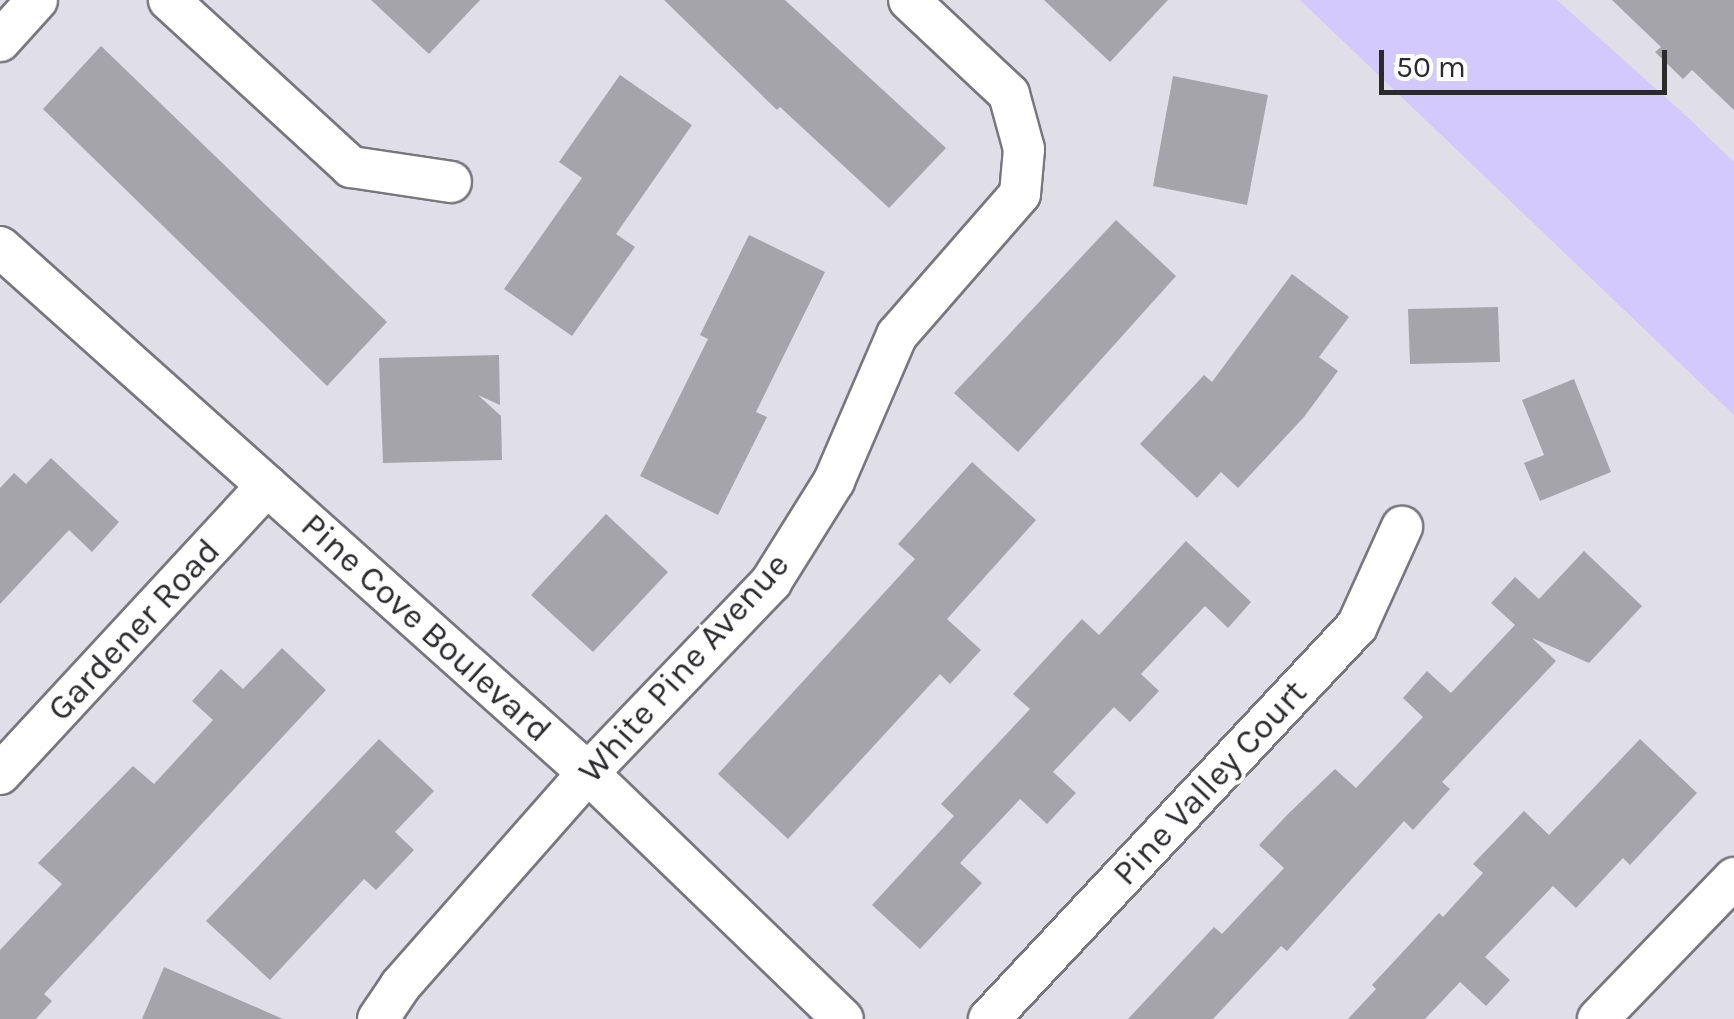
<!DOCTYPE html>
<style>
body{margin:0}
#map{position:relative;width:1734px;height:1019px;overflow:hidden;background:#e0dee6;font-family:Karla,sans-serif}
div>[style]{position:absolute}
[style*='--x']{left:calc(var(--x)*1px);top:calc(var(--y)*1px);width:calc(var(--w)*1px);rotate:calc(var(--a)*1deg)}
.green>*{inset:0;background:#d4c9fd}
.building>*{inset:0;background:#a5a4ab}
.roads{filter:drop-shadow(2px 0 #78777e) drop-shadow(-2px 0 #78777e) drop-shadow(0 2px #78777e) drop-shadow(0 -2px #78777e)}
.minor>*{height:40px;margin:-20px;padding:0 20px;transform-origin:20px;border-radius:20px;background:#fff}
span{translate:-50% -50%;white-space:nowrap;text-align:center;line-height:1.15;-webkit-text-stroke:8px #fff;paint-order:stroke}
.street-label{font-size:35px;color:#2b2b2e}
.scale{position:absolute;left:1379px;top:50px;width:288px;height:45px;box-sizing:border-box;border:5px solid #2b2b2e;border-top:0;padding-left:12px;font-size:30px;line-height:35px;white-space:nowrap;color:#2b2b2e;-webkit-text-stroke:8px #fff;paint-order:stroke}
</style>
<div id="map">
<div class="green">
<div style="clip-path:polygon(1300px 0,1557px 0,1685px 115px,1734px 162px,1734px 415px)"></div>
</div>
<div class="building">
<div style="clip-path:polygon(371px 0,480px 0,429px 54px)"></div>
<div style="clip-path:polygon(664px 0,785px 0,946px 148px,889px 208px,780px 107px,777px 110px)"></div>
<div style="clip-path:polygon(1044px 0,1168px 0,1110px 62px)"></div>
<div style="clip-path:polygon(1612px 0,1734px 0,1734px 110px,1692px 70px,1683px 79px,1655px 52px,1661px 47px)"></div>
<div style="clip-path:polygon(101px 46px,387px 322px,327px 386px,43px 109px)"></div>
<div style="clip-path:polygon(620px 75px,692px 125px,616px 234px,635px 247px,572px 336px,504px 289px,582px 178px,559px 162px)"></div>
<div style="clip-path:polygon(1173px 76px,1268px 95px,1247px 205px,1153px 186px)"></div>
<div style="clip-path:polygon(1116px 220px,1176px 276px,1018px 452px,954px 393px)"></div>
<div style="clip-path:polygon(749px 235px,825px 272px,756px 412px,767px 417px,718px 515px,640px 476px,708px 339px,700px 335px)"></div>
<div style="clip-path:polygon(1292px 274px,1349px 317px,1319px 357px,1338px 371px,1304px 417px,1238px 488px,1221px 472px,1197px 498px,1140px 444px,1204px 375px,1212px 382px)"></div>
<div style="clip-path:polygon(1498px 307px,1500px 362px,1410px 364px,1408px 309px)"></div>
<div style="clip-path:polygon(499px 355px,500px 405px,478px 395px,501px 416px,502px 460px,383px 463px,379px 358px)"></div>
<div style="clip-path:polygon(1574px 379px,1611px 472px,1540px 501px,1524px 463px,1544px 455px,1522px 400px)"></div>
<div style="clip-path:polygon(51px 458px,119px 522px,92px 552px,69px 530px,0 604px,0 488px,14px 473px,26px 484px)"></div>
<div style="clip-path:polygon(972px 462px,1036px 520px,947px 619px,981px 650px,950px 684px,940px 674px,788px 839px,718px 774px,915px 559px,898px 544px)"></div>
<div style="clip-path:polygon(606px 514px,668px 572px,593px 652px,531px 595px)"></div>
<div style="clip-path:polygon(1186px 541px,1251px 602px,1228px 628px,1205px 606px,1141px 674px,1159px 691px,1130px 722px,1114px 707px,1053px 772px,1076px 793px,1047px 824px,1020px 799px,960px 863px,982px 883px,920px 949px,872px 905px,954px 816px,941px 804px,1030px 709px,1013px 694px,1082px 619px,1099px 635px)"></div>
<div style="clip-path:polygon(1584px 551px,1642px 606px,1589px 663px,1532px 638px,1556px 661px,1442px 782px,1450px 789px,1413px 830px,1404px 821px,1287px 951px,1281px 946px,1213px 1019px,1128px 1019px,1214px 927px,1222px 934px,1284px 868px,1259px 845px,1287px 815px,1335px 769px,1356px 788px,1423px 717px,1403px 698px,1427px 671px,1451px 693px,1515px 625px,1491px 603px,1515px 577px,1539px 599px)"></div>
<div style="clip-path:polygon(282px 648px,326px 690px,44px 994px,52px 1001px,36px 1019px,0 1019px,0 950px,62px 884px,38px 863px,133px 766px,154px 784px,213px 720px,192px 701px,221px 669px,243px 689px)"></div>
<div style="clip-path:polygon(379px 739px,434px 791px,395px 832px,414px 850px,376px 890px,364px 879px,270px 980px,206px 921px)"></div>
<div style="clip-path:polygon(1640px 739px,1697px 793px,1630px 865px,1623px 858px,1576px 908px,1553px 886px,1485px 957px,1510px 980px,1486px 1006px,1460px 982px,1425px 1019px,1348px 1019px,1376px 989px,1372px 985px,1439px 913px,1443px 917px,1483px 873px,1473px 864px,1524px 811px,1549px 835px)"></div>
<div style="clip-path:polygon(164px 967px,283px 1019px,142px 1019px)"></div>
</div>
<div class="roads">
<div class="minor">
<div style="--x:169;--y:0;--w:247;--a:42.5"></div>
<div style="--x:351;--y:167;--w:101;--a:8.5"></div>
<div style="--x:0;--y:41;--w:55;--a:-47.9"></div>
<div style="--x:0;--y:247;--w:789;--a:41.81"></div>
<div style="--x:588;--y:773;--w:354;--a:44"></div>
<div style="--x:0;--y:774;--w:393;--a:-47.2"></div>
<div style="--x:378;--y:1019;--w:40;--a:-56"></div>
<div style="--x:400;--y:986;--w:284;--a:-48.6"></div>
<div style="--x:588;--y:773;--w:265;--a:-46.2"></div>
<div style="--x:771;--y:582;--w:119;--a:-58"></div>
<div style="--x:834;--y:481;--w:159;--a:-66.7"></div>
<div style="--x:897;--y:335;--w:187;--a:-48.9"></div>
<div style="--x:1020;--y:194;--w:45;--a:-84.9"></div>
<div style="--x:1024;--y:149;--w:57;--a:-105.3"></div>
<div style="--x:1009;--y:94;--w:137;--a:-136.8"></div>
<div style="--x:989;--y:1019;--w:538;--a:-46.88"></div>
<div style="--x:1357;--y:626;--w:109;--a:-65.6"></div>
<div style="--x:1598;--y:1019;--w:196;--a:-46"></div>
</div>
</div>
<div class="street-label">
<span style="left:426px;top:628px;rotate:42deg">Pine Cove Boulevard</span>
<span style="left:134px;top:630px;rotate:-47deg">Gardener Road</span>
<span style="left:684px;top:668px;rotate:-48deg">White Pine Avenue</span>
<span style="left:1210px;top:783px;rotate:-47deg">Pine Valley Court</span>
</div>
<div class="scale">50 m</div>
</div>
